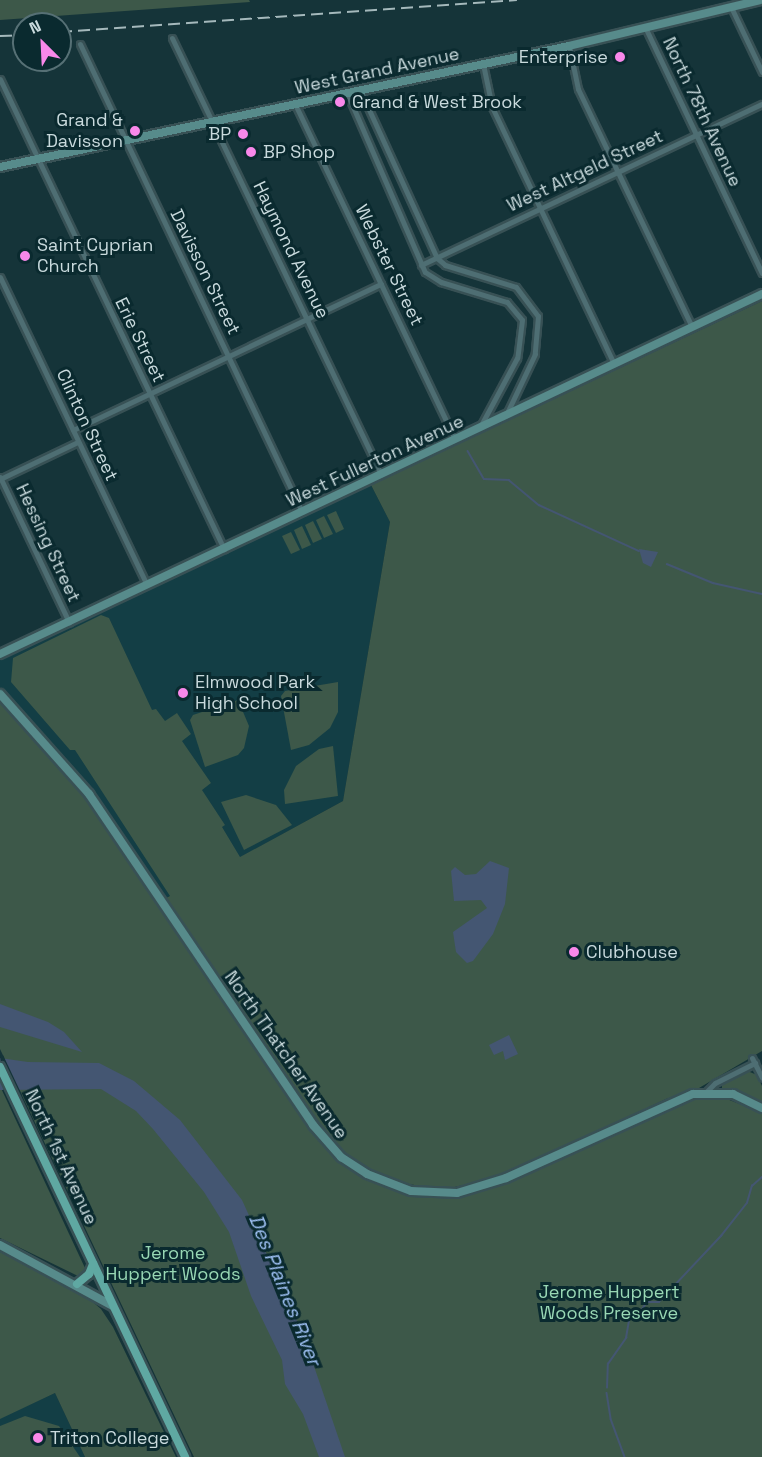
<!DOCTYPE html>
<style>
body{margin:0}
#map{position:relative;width:762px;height:1457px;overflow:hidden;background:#153439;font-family:"Space Grotesk",sans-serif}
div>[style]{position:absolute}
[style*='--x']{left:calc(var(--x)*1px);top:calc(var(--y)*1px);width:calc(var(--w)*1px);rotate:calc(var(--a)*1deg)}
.built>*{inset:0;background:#133e45}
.green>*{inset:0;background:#3d5849}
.water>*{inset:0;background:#445672}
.pier>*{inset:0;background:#153439}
.stream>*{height:1.5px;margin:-0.75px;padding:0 0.75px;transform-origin:0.75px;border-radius:0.75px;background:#445672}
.roads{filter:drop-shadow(2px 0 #385155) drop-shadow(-2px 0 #385155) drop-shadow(0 2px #385155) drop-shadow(0 -2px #385155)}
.street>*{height:5px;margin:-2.5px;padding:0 2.5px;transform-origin:2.5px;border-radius:2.5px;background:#4e6e73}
.secondary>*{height:8px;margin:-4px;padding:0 4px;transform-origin:4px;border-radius:4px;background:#578b8b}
.primary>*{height:8px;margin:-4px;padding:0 4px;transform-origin:4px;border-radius:4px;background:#5fa8a2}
.rail>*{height:1.5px;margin-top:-0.75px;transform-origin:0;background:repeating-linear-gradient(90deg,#a5b9bc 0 12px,transparent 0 18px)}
.dots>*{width:16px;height:16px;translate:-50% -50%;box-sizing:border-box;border:3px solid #0a2a2f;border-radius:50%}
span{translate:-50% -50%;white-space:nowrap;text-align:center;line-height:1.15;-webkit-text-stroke:6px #0a2a2f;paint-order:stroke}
.poi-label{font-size:18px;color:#c9dadd}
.right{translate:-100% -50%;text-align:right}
.left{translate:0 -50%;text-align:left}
.street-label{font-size:18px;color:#c9dadd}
.park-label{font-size:18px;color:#98d7b4}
.water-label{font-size:20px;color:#9ec0f3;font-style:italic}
.north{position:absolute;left:12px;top:12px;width:60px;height:60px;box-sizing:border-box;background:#0a2a2f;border:2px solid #567075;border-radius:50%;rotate:336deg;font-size:16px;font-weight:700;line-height:24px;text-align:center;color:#c9dadd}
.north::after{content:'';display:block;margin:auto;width:21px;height:27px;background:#f888ea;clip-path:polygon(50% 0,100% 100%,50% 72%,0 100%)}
</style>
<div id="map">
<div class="built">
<div style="clip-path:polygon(371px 485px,390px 522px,343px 801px,164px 899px,85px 784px,0 688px,0 660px)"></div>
<div style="clip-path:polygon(55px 1393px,85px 1457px,0 1457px,0 1418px)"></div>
</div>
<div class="green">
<div style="clip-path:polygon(0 0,249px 0,250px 2px,0 20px)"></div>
<div style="clip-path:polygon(762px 301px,762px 1051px,699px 1088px,666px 1099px,500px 1177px,441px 1190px,388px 1180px,353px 1161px,314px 1120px,164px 899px,170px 896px,75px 750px,70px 750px,11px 682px,13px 658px,101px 615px,109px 618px,152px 710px,156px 709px,165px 721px,177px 713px,191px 734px,182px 741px,211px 783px,202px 790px,225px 825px,222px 827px,240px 857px,343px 801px,390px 522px,371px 485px)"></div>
<div style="clip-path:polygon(336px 511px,344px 529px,336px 533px,327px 515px)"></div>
<div style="clip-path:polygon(324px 516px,333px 534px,324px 538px,316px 520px)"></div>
<div style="clip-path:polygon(313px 521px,322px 539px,313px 543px,305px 525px)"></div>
<div style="clip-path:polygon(302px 526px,311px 545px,302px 549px,294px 530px)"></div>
<div style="clip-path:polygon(291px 532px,300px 550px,291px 554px,282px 536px)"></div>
<div style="clip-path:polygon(338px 682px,338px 712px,330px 728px,309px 745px,291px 750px,281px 696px,285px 691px)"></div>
<div style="clip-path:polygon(0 700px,95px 808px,316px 1135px,365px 1178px,420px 1196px,459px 1195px,514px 1178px,690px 1098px,722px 1097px,762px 1113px,762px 1457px,194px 1457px,0 1049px)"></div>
<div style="clip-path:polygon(238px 700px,249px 726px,244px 748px,238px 755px,205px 767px,190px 720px,193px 715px)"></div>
<div style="clip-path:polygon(333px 746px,338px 796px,285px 804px,284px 790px,296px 766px,319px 749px)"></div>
<div style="clip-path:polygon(246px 795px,276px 805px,292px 825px,244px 850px,221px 802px)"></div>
<div style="clip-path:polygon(745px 1070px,757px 1075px,762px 1086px,762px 1103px,722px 1088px,722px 1084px)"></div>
<div style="clip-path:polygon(0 1086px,85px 1268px,80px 1277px,0 1238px)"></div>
<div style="clip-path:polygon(0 1252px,87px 1297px,101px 1309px,113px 1327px,176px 1457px,85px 1457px,55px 1393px,0 1419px)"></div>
<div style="clip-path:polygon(25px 1416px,59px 1426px,80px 1457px,0 1457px,0 1426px)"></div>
</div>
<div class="water">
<div style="clip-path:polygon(639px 549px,658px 552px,651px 567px,643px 563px)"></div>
<div style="clip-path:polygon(490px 861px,509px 868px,505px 904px,493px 934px,473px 961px,467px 963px,456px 952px,453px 932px,487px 908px,481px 900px,454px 901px,451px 871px,455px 867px,465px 875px,476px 874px)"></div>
<div style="clip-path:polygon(0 1004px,48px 1022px,64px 1032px,82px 1052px,0 1027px)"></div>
<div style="clip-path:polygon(509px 1035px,518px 1054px,505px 1060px,503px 1051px,494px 1055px,489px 1045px)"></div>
<div style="clip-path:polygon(0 1058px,28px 1062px,99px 1063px,134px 1081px,180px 1120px,242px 1200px,303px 1334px,345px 1457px,319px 1457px,303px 1414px,285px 1384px,282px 1360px,251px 1296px,229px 1232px,204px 1192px,153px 1129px,136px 1111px,101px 1089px,0 1090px)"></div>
</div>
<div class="pier">
<div style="clip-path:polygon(0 1055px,3px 1055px,22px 1095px,4px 1094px)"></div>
</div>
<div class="stream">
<div style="--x:468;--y:451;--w:32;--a:60"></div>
<div style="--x:484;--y:479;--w:25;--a:2"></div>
<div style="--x:509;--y:480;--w:39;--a:40"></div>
<div style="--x:539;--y:505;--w:110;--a:24.7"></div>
<div style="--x:667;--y:564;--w:50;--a:22.4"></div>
<div style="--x:713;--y:583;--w:50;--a:12.7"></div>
<div style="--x:607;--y:1388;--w:24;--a:-88"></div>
<div style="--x:608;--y:1364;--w:32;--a:-55"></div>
<div style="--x:626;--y:1338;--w:22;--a:-80"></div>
<div style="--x:630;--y:1316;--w:8;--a:-7"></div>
<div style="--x:638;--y:1315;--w:16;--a:-55"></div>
<div style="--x:647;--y:1302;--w:12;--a:0"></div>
<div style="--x:659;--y:1302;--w:91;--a:-46.8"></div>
<div style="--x:721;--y:1236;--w:42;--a:-51.8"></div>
<div style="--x:747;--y:1203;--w:18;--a:-74"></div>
<div style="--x:752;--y:1186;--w:13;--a:-42"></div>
<div style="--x:607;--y:1393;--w:26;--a:81"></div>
<div style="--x:611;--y:1419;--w:40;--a:69.8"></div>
</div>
<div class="roads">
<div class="street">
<div style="--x:731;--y:7;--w:72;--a:64.5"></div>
<div style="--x:646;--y:29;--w:270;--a:64.6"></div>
<div style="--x:172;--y:38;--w:484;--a:64.4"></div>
<div style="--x:80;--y:44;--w:518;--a:64.62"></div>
<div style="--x:569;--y:46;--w:44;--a:78.2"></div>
<div style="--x:578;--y:89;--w:264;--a:64.4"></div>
<div style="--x:483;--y:64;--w:44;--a:78.2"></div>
<div style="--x:492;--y:107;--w:284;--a:64.6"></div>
<div style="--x:0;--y:79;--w:521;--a:64.52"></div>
<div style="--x:360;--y:90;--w:185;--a:65.4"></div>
<div style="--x:437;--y:258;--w:11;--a:41"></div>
<div style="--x:445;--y:265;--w:74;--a:17.2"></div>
<div style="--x:516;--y:287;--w:36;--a:53"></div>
<div style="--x:538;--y:316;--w:38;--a:95"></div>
<div style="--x:535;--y:354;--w:68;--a:115.4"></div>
<div style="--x:347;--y:93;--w:195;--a:66.5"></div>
<div style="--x:425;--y:272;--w:19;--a:32"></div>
<div style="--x:441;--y:282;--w:69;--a:16.9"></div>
<div style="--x:507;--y:302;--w:23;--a:50"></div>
<div style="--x:522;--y:320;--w:38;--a:97"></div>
<div style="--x:517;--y:358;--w:78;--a:118.2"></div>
<div style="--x:295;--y:104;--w:371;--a:64.5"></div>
<div style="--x:421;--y:265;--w:377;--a:-25.3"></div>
<div style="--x:0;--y:277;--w:341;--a:64.5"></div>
<div style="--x:73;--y:430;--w:341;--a:-25.4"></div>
<div style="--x:0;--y:477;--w:161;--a:64.6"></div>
<div style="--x:0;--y:479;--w:86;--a:-25.4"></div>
<div style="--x:752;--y:1058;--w:22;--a:63"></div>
<div style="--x:706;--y:1092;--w:13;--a:-45"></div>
<div style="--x:715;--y:1083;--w:45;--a:-26.6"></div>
</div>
<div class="secondary">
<div style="--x:0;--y:167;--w:582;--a:-12.01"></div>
<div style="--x:569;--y:46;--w:196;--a:-13.5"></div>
<div style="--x:0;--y:654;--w:843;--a:-25.29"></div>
<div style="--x:0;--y:694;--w:134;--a:48.3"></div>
<div style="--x:89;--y:794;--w:400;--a:55.9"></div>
<div style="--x:313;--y:1125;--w:43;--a:48.8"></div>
<div style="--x:341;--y:1157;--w:31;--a:33"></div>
<div style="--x:367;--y:1174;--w:47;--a:21.1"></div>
<div style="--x:411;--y:1191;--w:46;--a:2.5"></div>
<div style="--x:457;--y:1193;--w:51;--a:-17"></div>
<div style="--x:506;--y:1178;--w:205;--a:-24.2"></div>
<div style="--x:693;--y:1094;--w:40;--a:0"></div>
<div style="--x:733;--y:1094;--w:32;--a:26"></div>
<div style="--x:0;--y:1245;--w:128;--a:28.4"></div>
</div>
<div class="primary">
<div style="--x:0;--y:1067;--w:432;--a:64.6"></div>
<div style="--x:77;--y:1284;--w:16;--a:-40"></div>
<div style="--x:89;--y:1274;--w:11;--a:-68"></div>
</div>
</div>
<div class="rail">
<div style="--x:60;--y:32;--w:458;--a:-4"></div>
<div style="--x:0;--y:36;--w:24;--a:-2"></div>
</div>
<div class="dots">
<div style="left:620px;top:57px;background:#f888ea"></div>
<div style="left:340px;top:102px;background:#f888ea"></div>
<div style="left:135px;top:131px;background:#f888ea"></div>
<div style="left:243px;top:134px;background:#f888ea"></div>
<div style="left:251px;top:152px;background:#f888ea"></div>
<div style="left:25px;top:256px;background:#f888ea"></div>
<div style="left:183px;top:693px;background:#f888ea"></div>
<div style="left:574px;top:952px;background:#f888ea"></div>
<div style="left:38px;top:1438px;background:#f888ea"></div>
</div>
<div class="poi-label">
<span class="right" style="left:608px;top:57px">Enterprise</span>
<span class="left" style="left:352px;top:102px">Grand &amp; West Brook</span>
<span class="right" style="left:123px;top:131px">Grand &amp;<br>Davisson</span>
<span class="right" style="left:231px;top:134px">BP</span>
<span class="left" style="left:263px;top:152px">BP Shop</span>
<span class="left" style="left:37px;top:256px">Saint Cyprian<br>Church</span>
<span class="left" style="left:195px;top:693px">Elmwood Park<br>High School</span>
<span class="left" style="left:586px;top:952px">Clubhouse</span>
<span class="left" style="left:50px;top:1438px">Triton College</span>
</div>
<div class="street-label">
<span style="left:377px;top:71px;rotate:-12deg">West Grand Avenue</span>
<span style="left:702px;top:112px;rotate:65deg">North 78th Avenue</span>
<span style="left:585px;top:171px;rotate:-25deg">West Altgeld Street</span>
<span style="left:291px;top:250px;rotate:64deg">Haymond Avenue</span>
<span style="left:389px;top:265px;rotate:64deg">Webster Street</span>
<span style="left:205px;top:272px;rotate:64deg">Davisson Street</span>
<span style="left:140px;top:340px;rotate:64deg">Erie Street</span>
<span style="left:87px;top:425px;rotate:65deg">Clinton Street</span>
<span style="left:375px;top:461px;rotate:-25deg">West Fullerton Avenue</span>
<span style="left:48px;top:543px;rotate:65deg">Hessing Street</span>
<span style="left:286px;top:1055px;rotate:55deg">North Thatcher Avenue</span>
<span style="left:61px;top:1157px;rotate:65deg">North 1st Avenue</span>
</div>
<div class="park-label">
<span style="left:173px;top:1264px">Jerome<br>Huppert Woods</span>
<span style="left:609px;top:1303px">Jerome Huppert<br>Woods Preserve</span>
</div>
<div class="water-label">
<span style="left:285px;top:1290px;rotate:68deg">Des Plaines River</span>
</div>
<div class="north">N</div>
</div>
